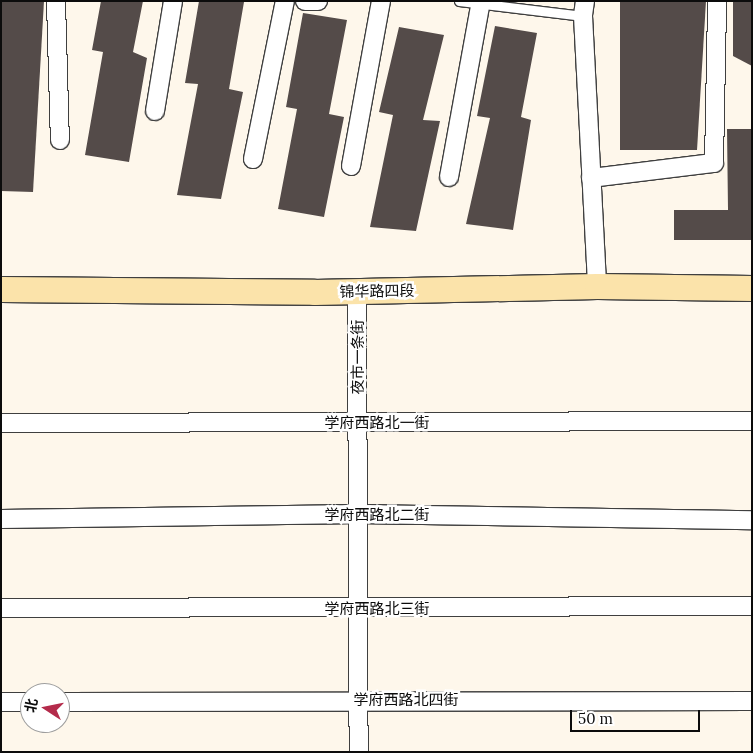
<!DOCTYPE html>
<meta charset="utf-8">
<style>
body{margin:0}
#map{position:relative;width:753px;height:753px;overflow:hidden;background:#fef7eb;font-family:Lora,"Noto Sans SC",serif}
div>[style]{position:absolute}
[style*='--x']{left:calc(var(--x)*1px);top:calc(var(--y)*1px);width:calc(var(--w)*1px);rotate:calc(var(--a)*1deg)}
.building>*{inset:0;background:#544b49}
.roads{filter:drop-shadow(1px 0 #3f3f3f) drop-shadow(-1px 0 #3f3f3f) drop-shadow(0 1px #3f3f3f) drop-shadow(0 -1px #3f3f3f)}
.lane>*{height:9px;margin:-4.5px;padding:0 4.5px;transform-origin:4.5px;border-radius:4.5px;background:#fff}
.street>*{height:18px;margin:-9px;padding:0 9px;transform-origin:9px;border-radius:9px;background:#fff}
.secondary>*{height:25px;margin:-12.5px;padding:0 12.5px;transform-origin:12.5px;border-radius:12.5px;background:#fbe3aa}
span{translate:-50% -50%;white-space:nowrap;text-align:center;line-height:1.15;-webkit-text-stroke:5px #fff;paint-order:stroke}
.street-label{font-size:15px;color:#0c0c0c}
.frame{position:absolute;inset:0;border:2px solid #0c0c0c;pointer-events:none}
.north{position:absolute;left:20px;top:683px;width:50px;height:50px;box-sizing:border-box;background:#fff;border:1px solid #9e9e9e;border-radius:50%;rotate:281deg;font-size:14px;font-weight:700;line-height:20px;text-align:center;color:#0c0c0c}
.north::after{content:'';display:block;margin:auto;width:18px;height:22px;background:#b42b4b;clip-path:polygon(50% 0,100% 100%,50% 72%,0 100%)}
.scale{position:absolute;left:570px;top:710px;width:130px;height:22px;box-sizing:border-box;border:2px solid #0c0c0c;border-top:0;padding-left:6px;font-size:15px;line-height:18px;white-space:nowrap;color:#0c0c0c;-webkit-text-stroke:4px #fff;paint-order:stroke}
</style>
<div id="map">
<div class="building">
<div style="clip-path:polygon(1px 1px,44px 1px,33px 192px,1px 191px)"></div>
<div style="clip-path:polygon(101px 1px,143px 1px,133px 52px,147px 58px,129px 162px,85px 155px,103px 52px,92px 50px)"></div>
<div style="clip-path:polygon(199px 1px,244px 2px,229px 89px,243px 92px,221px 199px,177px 195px,198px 84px,185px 83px)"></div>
<div style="clip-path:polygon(620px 1px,706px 1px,697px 150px,620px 150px)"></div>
<div style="clip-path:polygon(733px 1px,752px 1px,752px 66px,733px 56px)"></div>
<div style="clip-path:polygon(303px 13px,347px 20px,329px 114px,344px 117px,324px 217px,278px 209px,297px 109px,286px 107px)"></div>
<div style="clip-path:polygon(495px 26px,537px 33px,521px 117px,531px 120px,513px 230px,466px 224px,490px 118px,477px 116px)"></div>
<div style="clip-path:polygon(399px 27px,444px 35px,423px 120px,440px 121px,416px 231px,370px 227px,393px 115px,379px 112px)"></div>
<div style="clip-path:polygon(727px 129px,752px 129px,752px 240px,674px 240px,674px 210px,728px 210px)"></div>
</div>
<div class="roads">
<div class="lane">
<div style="--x:459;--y:1;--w:125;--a:6.9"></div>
</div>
<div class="street">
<div style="--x:56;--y:1;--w:139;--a:88.4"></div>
<div style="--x:305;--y:1;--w:13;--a:0"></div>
<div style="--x:585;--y:1;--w:15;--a:98"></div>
<div style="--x:583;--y:16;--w:270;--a:87"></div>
<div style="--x:155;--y:111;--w:111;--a:-80.7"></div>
<div style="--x:253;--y:159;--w:161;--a:-78.6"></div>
<div style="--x:351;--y:166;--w:168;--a:-79.7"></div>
<div style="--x:449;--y:177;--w:179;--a:-79.7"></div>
<div style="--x:591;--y:178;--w:124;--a:-7"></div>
<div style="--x:714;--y:163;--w:162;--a:-88.9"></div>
<div style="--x:357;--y:292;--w:460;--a:89.8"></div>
<div style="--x:1;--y:423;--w:751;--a:-0.15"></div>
<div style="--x:1;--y:519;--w:357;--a:-0.8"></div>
<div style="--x:358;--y:514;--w:394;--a:0.9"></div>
<div style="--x:1;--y:608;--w:751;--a:-0.15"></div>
<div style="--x:1;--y:702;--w:29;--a:0"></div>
<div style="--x:60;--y:702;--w:692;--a:-0.08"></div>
</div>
<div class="secondary">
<div style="--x:1;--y:289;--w:313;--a:0.5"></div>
<div style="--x:314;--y:292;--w:283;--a:-1.2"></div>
<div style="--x:597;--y:286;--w:155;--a:0.7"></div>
</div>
</div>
<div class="street-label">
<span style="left:377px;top:291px;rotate:-1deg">锦华路四段</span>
<span style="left:358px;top:357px;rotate:-90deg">夜市一条街</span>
<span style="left:377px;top:423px">学府西路北一街</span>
<span style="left:377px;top:515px">学府西路北二街</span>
<span style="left:377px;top:609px">学府西路北三街</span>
<span style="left:406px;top:700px">学府西路北四街</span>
</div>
<div class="frame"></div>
<div class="north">北</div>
<div class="scale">50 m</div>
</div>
